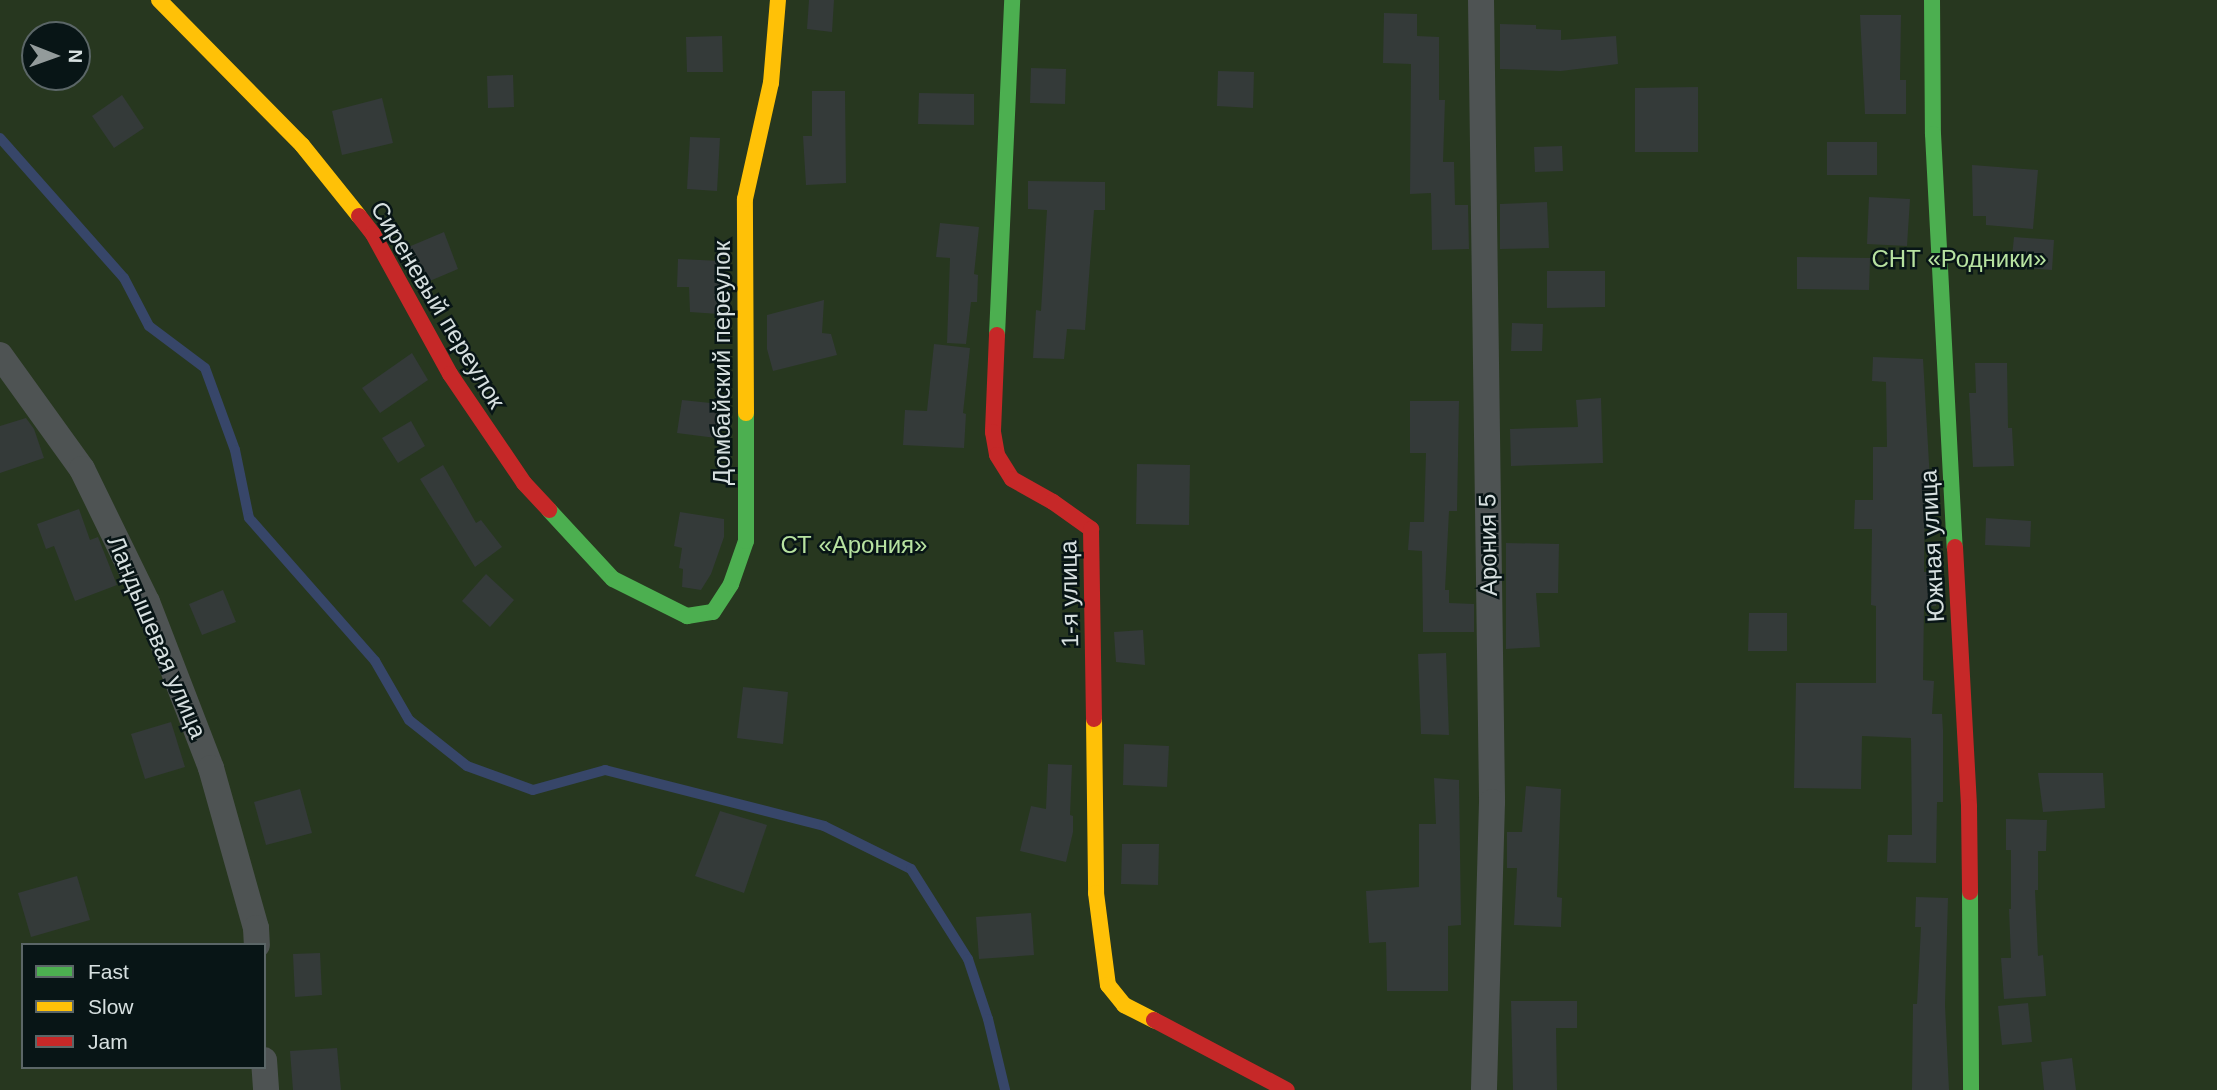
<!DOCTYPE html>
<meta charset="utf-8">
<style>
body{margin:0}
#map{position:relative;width:2217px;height:1090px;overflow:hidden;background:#141b1c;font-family:Helvetica,sans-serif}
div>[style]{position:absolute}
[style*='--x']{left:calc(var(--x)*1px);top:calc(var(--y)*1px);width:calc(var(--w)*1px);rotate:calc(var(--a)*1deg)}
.green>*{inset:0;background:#27371f}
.stream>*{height:10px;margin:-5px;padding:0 5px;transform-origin:5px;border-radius:5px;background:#374669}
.building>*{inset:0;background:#343a39}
.street>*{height:26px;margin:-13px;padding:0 13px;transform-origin:13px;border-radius:13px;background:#4e5353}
.fast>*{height:16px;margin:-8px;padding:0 8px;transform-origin:8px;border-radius:8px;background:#4caf50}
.slow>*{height:16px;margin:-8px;padding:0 8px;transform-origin:8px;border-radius:8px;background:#ffc107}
.jam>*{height:16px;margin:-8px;padding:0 8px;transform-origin:8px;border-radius:8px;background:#c62828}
span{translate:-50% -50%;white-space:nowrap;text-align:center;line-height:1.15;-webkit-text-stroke:5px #081516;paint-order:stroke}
.park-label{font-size:24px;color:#b7e2a0}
.street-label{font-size:24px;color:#d7e0e0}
.legend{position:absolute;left:21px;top:943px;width:245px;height:126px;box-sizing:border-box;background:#081516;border:2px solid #5b6667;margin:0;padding:9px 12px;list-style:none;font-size:21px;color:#d7e0e0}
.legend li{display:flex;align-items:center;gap:14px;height:35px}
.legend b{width:35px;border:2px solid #5b6667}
.north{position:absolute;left:21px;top:21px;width:70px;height:70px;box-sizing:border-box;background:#081516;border:2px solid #5b6667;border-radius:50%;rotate:91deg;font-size:19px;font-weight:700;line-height:28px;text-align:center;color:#d7e0e0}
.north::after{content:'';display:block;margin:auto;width:24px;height:32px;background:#939b9b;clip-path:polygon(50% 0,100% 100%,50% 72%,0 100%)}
</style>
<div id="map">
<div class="green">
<div style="clip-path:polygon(evenodd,0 0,2217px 0,2217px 1090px,0 1090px,0 0,35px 35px,77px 35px,77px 77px,35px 77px,35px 35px,0 0,23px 945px,264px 945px,264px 1067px,23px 1067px,23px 945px)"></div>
</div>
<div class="stream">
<div style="--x:0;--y:138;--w:187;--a:48.5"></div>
<div style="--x:124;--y:278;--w:54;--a:62.5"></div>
<div style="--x:149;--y:326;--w:70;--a:36.9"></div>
<div style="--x:205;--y:368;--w:87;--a:69.9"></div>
<div style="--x:235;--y:450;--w:69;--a:78.4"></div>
<div style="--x:249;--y:518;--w:191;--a:48.6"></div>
<div style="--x:375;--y:661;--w:68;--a:60"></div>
<div style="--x:409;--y:720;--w:74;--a:38.4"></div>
<div style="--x:467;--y:766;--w:70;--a:20"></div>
<div style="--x:533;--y:790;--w:75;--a:-15.5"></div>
<div style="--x:605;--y:770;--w:226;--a:14.3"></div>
<div style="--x:824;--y:826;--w:97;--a:26.3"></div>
<div style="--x:911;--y:869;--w:107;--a:57.7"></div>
<div style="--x:968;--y:959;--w:63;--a:71.6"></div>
<div style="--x:988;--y:1019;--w:73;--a:76.5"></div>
</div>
<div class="building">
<div style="clip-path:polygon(809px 0,834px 0,832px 32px,807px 29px)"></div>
<div style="clip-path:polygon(1384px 13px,1417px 14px,1417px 36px,1439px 37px,1439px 100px,1445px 100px,1443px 162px,1454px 162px,1455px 205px,1468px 205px,1469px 249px,1432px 250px,1431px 193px,1410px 194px,1411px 64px,1383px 63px)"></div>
<div style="clip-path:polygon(1860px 15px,1901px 15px,1900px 80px,1906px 80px,1906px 114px,1865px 114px)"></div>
<div style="clip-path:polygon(1500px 24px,1536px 25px,1536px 29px,1561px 30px,1561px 40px,1616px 36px,1618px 64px,1561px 71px,1500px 69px)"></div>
<div style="clip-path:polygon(722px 36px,723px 72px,687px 72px,686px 37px)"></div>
<div style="clip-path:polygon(1031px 68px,1066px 69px,1065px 104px,1030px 103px)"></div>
<div style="clip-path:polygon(1218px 71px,1254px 72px,1253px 108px,1217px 106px)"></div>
<div style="clip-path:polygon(513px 75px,514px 107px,488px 108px,487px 76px)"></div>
<div style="clip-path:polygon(1698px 87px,1698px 152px,1635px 152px,1635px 88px)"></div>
<div style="clip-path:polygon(812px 91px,845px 91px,846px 183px,806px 185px,803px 136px,812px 136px)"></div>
<div style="clip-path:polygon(919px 93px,974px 94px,974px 125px,918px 124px)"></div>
<div style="clip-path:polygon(122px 95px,144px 128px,114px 148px,92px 116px)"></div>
<div style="clip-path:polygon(382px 98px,393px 143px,342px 155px,332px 111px)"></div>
<div style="clip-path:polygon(690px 137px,720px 138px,717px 191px,687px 189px)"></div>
<div style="clip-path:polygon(1827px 142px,1877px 142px,1877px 175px,1827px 175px)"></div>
<div style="clip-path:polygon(1562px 146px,1563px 171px,1535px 172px,1534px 147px)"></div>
<div style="clip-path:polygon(1972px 165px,2038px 170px,2033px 229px,1986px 225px,1986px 216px,1973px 216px)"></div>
<div style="clip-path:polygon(1028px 181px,1105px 182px,1105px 210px,1094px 210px,1085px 330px,1067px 329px,1064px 359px,1033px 358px,1036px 310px,1041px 311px,1047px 210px,1028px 209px)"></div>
<div style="clip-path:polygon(1869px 197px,1910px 199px,1907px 246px,1867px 244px)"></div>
<div style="clip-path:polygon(1547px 202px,1549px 248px,1500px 249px,1500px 204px)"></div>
<div style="clip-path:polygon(940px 223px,979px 227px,974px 274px,978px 275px,977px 302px,971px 302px,966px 344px,947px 343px,950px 258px,936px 257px)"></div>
<div style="clip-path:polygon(444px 232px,458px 269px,425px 283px,406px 248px)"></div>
<div style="clip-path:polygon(2014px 237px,2054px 240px,2052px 270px,2011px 267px)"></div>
<div style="clip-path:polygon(1797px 257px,1870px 258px,1869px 290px,1797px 289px)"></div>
<div style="clip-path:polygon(678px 259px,722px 261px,719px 314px,690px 312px,689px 287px,677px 287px)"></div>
<div style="clip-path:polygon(1547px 271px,1605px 271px,1605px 307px,1547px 308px)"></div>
<div style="clip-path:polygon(824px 300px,822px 333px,831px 334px,837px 355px,773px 371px,767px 349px,767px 315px)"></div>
<div style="clip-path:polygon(1512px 323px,1543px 324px,1542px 351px,1511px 351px)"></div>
<div style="clip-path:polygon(934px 344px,970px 348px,963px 413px,966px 414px,964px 448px,903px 445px,905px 410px,927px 411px)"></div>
<div style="clip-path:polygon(412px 353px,428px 380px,380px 413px,362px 388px)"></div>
<div style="clip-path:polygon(1873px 357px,1923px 359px,1931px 498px,1925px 498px,1924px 572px,1935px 572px,1936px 606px,1924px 606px,1923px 680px,1934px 681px,1932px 714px,1942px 714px,1943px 730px,1943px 802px,1937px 802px,1936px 863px,1887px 862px,1888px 835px,1912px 835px,1911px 738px,1862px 736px,1861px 789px,1794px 788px,1796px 683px,1876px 683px,1876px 606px,1871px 605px,1872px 529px,1854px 529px,1855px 500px,1873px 500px,1873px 447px,1887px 447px,1886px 382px,1872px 381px)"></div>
<div style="clip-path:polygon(1975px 363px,2007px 363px,2008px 428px,2012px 428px,2014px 466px,1973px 467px,1969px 393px,1976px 393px)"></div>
<div style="clip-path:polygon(1601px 398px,1603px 463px,1511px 466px,1510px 429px,1578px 427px,1576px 400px)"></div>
<div style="clip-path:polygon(682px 400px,720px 404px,716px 438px,677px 433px)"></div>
<div style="clip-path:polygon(1410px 401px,1459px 401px,1457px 511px,1449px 511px,1445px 590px,1449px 590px,1449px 603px,1474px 604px,1474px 632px,1423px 632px,1422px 551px,1408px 550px,1410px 522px,1424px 522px,1426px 453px,1410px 453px)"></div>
<div style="clip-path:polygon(26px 418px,34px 429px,44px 458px,0 473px,0 426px)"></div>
<div style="clip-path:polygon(411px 421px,425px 446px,398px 463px,382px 438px)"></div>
<div style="clip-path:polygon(1137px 464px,1190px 465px,1189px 525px,1136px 524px)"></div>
<div style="clip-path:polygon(443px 465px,476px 523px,481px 520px,502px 547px,475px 567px,420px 479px)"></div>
<div style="clip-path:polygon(79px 509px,90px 540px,98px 537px,117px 585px,75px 601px,54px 546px,46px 549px,37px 524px)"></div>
<div style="clip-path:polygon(680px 512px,724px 519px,724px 537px,711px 574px,701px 590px,682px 587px,683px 569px,679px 568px,682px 548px,674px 546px)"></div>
<div style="clip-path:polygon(1986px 518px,2031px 521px,2030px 547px,1985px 545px)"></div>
<div style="clip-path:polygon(1506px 543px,1559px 544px,1558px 593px,1536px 593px,1540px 647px,1506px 649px)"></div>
<div style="clip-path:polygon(486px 574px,514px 600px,490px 627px,462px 601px)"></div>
<div style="clip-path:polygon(223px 590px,236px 622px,202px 635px,189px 604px)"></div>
<div style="clip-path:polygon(1749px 613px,1787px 613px,1787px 651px,1748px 651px)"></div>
<div style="clip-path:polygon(1143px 630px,1145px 665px,1116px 662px,1114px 632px)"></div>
<div style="clip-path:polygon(1446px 653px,1449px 735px,1421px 734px,1418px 654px)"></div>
<div style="clip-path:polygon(743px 687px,788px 692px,783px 744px,737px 738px)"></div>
<div style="clip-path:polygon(171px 722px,185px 767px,145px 779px,131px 734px)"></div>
<div style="clip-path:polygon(1124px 744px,1169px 746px,1167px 787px,1123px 785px)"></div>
<div style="clip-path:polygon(1048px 764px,1072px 765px,1070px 815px,1073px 816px,1073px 832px,1066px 862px,1020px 851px,1031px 806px,1046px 809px)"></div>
<div style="clip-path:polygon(2038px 773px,2103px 773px,2105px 808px,2043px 812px)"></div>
<div style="clip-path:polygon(1434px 778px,1459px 780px,1461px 925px,1448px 926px,1448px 991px,1387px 991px,1386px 942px,1369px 943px,1366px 891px,1419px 887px,1419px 824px,1436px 824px)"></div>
<div style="clip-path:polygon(1526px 786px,1561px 789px,1557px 897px,1562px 898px,1561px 927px,1514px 925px,1517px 868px,1507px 868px,1507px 832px,1522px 832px)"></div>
<div style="clip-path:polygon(300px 789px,312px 833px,266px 845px,254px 802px)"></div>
<div style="clip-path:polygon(720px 811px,767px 825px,744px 893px,695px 876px)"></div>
<div style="clip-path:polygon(2006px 819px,2047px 820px,2046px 851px,2038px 851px,2038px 890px,2035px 890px,2038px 956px,2043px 955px,2046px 996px,2004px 999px,2001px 958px,2011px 958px,2009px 909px,2011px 909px,2011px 850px,2006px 850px)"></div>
<div style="clip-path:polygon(1122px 844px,1159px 844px,1158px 885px,1121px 884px)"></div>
<div style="clip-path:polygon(77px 876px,90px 920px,31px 937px,18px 893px)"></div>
<div style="clip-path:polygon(1916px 897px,1948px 898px,1945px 1005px,1949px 1090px,1912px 1090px,1913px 1004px,1917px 1004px,1921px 927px,1915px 927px)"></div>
<div style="clip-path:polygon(1031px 913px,1034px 955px,979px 959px,976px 917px)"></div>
<div style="clip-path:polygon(320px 953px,322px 995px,295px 997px,293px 954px)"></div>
<div style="clip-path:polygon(1511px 1001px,1577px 1001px,1577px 1028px,1556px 1028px,1557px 1090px,1513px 1090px)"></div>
<div style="clip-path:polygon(2028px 1003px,2032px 1042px,2002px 1045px,1998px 1006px)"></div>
<div style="clip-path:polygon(337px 1048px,341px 1090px,293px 1090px,290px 1051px)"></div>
<div style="clip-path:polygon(2072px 1058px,2076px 1090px,2044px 1090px,2041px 1062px)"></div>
</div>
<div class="street">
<div style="--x:1481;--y:0;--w:802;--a:89.21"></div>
<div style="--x:1492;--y:802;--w:288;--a:91.6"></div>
<div style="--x:0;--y:355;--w:140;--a:54.3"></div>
<div style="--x:82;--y:469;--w:148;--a:64"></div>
<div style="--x:147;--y:602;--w:178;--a:68.9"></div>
<div style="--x:211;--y:768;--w:166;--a:74.3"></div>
<div style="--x:256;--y:928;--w:17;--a:87"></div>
<div style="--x:264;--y:1060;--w:30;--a:86"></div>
</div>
<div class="fast">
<div style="--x:1932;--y:0;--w:134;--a:89.6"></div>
<div style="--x:1933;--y:134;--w:414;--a:87"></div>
<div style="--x:997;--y:335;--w:335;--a:-87.4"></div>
<div style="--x:549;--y:510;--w:94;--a:47.2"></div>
<div style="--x:613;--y:579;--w:83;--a:26.6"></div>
<div style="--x:687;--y:616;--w:26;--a:-9"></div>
<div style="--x:713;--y:612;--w:33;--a:-57"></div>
<div style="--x:731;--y:584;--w:46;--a:-70.8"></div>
<div style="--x:746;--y:541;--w:128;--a:-90"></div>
<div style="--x:1970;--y:892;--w:198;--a:89.7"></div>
</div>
<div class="slow">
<div style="--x:159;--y:0;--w:204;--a:45.4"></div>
<div style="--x:302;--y:145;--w:91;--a:51.2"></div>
<div style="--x:746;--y:413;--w:214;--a:-90.3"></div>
<div style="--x:745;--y:199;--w:119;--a:-77.4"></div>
<div style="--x:771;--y:83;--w:83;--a:-85.2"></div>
<div style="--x:1094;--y:719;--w:174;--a:89.3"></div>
<div style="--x:1096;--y:893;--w:93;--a:82.6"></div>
<div style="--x:1108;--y:985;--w:26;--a:51"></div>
<div style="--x:1124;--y:1005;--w:34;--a:27"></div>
</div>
<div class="jam">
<div style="--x:359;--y:216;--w:23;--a:52"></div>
<div style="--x:373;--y:234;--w:160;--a:61.2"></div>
<div style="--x:450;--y:374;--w:132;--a:55.8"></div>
<div style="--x:524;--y:483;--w:37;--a:47"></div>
<div style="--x:997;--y:335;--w:97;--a:92.4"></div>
<div style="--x:993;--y:432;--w:23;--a:80"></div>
<div style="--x:997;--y:455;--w:28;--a:58"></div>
<div style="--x:1012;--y:479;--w:47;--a:29.3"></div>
<div style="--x:1053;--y:502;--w:47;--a:35.4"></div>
<div style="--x:1091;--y:529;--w:190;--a:89.1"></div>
<div style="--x:1955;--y:547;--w:260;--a:86.9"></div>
<div style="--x:1969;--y:807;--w:85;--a:89.3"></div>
<div style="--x:1154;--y:1020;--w:150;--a:27.8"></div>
</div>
<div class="park-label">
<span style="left:1959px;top:259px">СНТ «Родники»</span>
<span style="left:854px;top:545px">СТ «Арония»</span>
</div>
<div class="street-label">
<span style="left:438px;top:305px;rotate:59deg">Сиреневый переулок</span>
<span style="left:722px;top:363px;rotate:-90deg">Домбайский переулок</span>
<span style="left:1488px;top:545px;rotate:-91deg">Арония 5</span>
<span style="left:1932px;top:546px;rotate:-93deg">Южная улица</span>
<span style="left:1069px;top:594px;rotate:-91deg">1-я улица</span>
<span style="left:157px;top:637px;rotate:67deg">Ландышевая улица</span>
</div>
<ul class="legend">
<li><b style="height:9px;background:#4caf50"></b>Fast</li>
<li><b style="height:9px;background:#ffc107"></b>Slow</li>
<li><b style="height:9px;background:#c62828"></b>Jam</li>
</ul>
<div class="north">N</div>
</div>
